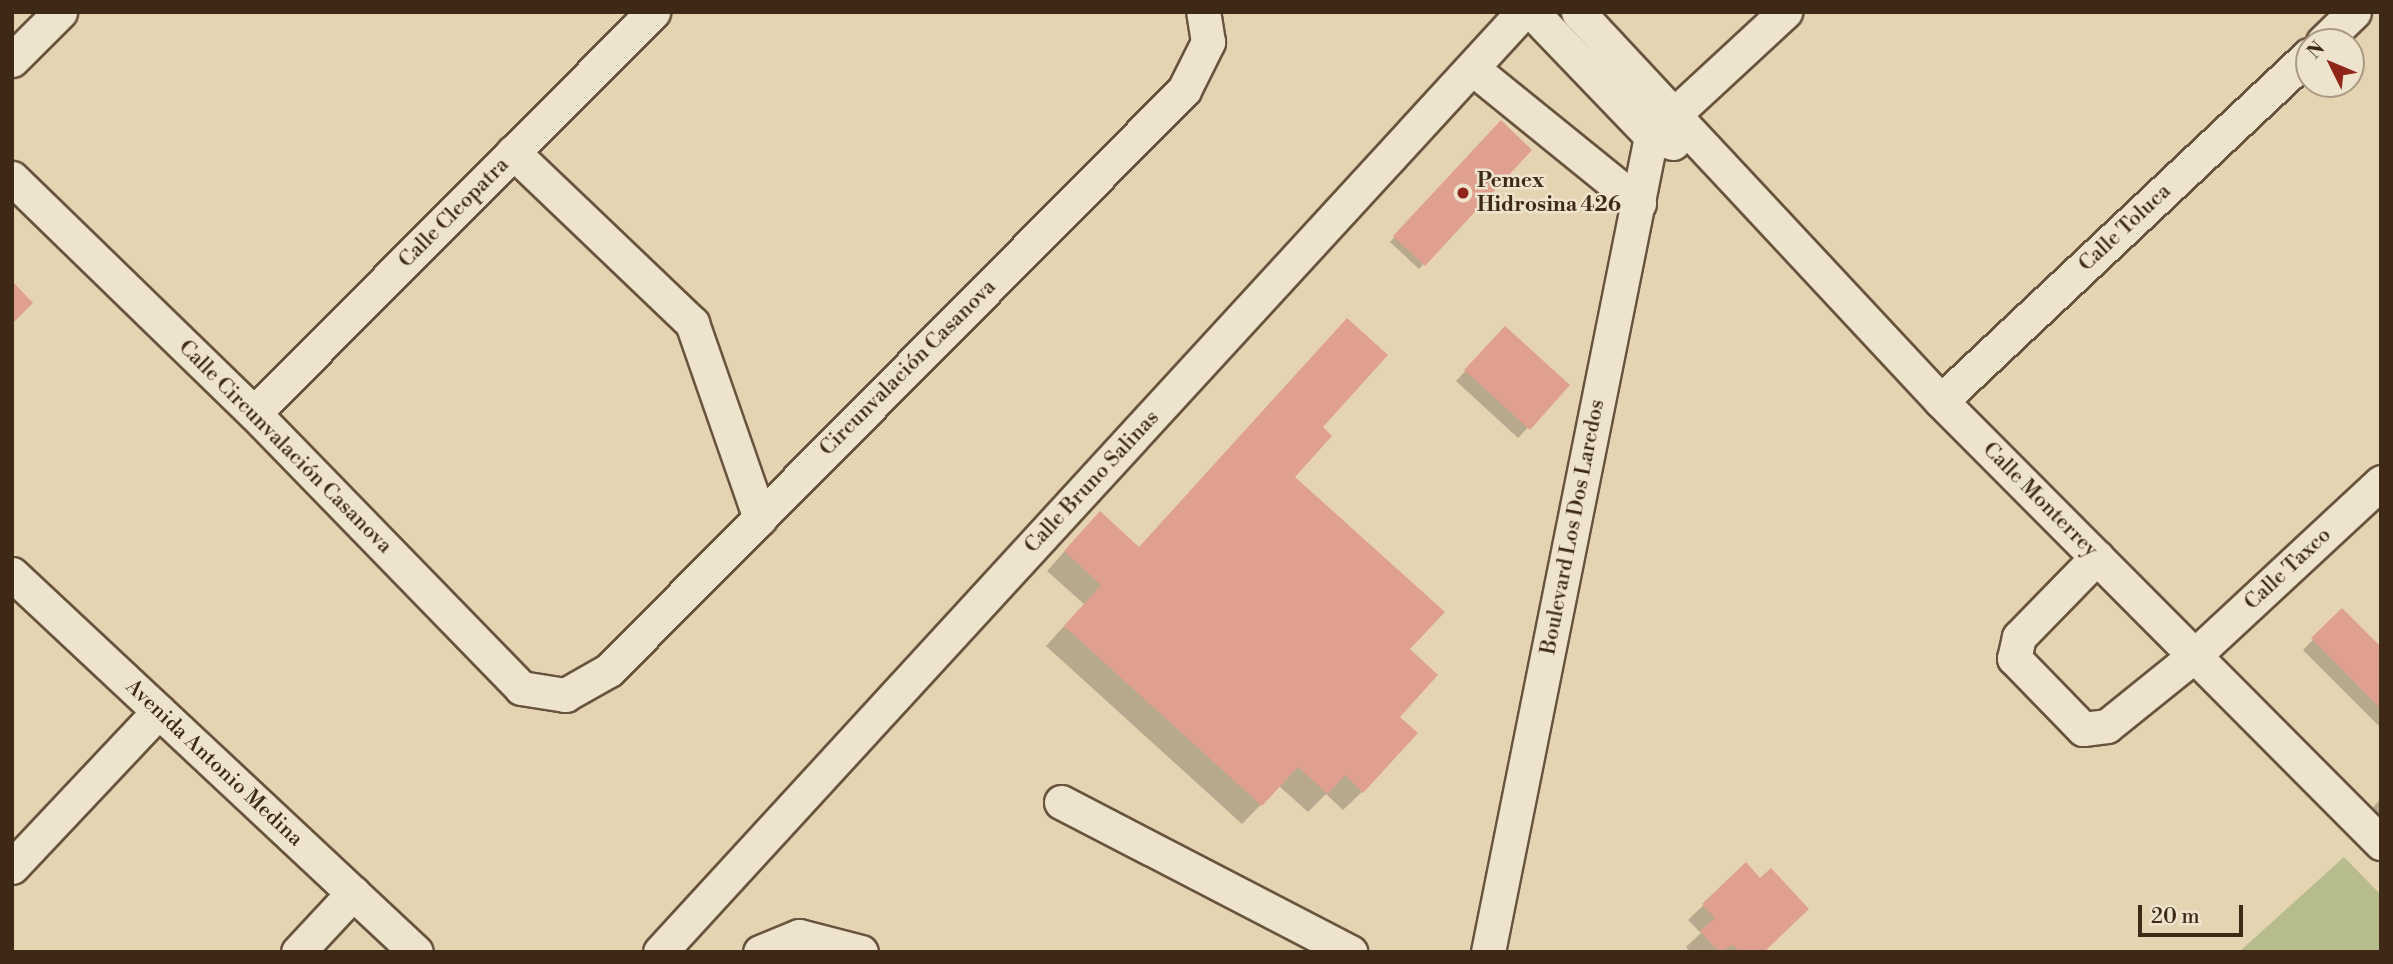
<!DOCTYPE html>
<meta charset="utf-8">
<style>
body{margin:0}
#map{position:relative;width:2393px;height:964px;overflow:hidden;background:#e5d4b2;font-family:"Libre Bodoni",serif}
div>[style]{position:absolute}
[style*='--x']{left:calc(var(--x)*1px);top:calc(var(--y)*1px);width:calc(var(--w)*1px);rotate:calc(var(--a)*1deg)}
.green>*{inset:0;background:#b6bc8c}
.shadow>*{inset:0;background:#0003}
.building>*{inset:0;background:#e0a08f}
.roads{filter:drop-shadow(2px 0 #68543e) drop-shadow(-2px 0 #68543e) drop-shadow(0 2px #68543e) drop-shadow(0 -2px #68543e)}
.minor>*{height:33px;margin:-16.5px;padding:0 16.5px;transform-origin:16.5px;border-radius:16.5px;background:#eee3cd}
.dots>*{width:19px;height:19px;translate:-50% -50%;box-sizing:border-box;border:4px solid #eee3cd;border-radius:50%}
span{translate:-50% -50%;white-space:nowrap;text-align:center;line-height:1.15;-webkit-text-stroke:5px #eee3cd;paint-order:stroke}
.poi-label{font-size:21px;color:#3e2917;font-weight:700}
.left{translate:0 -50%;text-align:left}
.street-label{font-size:21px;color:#3e2917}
.frame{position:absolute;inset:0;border:14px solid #3e2917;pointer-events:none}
.north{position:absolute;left:2295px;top:28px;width:70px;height:70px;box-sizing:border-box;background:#eee3cd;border:2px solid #a89984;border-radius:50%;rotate:313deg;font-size:19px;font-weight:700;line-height:28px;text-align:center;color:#3e2917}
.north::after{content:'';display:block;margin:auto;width:24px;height:32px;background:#8f2418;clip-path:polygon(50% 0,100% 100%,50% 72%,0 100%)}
.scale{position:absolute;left:2138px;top:905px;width:105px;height:32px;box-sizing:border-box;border:4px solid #3e2917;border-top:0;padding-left:9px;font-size:21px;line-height:24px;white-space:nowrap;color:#3e2917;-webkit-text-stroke:5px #eee3cd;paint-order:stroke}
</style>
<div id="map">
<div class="green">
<div style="clip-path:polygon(2344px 857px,2381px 895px,2381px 952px,2239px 952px)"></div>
</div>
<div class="shadow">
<div style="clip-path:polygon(1501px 123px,1530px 150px,1419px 269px,1390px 242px)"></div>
<div style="clip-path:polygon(1495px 339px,1568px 385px,1518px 438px,1456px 381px)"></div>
<div style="clip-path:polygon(1320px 428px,1293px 477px,1408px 649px,1398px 717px,1362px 792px,1343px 810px,1326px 794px,1308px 812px,1279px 786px,1242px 824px,1046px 646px,1084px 604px,1047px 571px,1081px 533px,1139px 548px)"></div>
<div style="clip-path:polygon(2342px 610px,2381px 650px,2381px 728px,2303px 650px)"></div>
<div style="clip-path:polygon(2381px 799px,2381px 821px,2370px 810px)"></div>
<div style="clip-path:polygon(1746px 864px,1760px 880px,1762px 952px,1690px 952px,1686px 947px,1701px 933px,1688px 920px)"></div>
</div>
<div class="building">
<div style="clip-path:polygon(1501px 120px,1532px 150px,1425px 266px,1393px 236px)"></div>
<div style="clip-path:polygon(12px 281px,33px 303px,12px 324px)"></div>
<div style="clip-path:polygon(1347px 318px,1388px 355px,1323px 427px,1332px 436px,1295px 477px,1445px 612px,1410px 649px,1438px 675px,1400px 717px,1418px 733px,1363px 793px,1345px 775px,1328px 794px,1298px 767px,1262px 806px,1064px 626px,1101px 585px,1064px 551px,1100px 511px,1139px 547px)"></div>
<div style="clip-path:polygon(1505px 326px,1570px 385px,1530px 430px,1464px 370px)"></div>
<div style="clip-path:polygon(2342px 608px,2381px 647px,2381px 709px,2311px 638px)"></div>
<div style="clip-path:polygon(1746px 862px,1760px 878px,1771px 868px,1809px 909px,1764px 952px,1740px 952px,1733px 945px,1719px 952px,1700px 931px,1715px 918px,1702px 904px)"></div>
</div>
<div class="roads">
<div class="minor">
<div style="--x:1532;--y:12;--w:172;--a:46.2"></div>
<div style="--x:1651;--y:136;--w:23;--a:18"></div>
<div style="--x:1578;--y:12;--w:532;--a:46.98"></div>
<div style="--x:1941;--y:401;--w:624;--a:45.13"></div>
<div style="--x:2323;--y:42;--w:43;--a:-44.1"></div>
<div style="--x:12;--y:60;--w:68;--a:-45"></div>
<div style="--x:1472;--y:68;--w:215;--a:39"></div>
<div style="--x:513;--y:152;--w:248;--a:43.7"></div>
<div style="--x:692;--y:323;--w:207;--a:70.8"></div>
<div style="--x:12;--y:178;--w:337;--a:44.2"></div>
<div style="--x:254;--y:413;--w:383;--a:45.8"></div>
<div style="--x:521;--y:688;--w:45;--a:9"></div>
<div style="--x:565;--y:695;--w:51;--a:-29.6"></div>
<div style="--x:609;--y:670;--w:817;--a:-45.25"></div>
<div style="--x:1184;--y:90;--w:54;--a:-63.4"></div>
<div style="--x:1208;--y:42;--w:30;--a:-99"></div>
<div style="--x:1941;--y:401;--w:505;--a:-43.24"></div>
<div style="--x:254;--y:413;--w:566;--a:-45.14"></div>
<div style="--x:2097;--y:557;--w:112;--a:134.3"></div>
<div style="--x:2019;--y:637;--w:22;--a:103"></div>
<div style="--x:2014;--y:658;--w:99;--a:45.8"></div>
<div style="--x:2083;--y:729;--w:24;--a:-7"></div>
<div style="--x:2107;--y:726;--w:113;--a:-38.9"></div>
<div style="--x:2195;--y:655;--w:254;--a:-42.9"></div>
<div style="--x:12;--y:574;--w:553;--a:43.1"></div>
<div style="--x:1061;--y:802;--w:326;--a:27.4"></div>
<div style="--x:12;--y:867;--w:214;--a:-46.7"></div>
<div style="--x:298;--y:952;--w:81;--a:-47"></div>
<div style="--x:660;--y:952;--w:1276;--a:-47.45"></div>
<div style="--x:760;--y:952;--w:42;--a:-22.3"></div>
<div style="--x:799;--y:936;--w:64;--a:14.5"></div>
<div style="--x:1488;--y:952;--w:832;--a:-78.7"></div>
<div style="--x:1651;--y:136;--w:183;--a:-42.8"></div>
</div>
</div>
<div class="dots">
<div style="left:1463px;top:193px;background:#8f2418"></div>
</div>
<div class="poi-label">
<span class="left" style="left:1477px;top:193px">Pemex<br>Hidrosina 426</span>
</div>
<div class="street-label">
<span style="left:454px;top:213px;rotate:-45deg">Calle Cleopatra</span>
<span style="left:2125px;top:228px;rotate:-43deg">Calle Toluca</span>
<span style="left:908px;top:368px;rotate:-45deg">Circunvalación Casanova</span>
<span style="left:285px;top:447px;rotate:45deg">Calle Circunvalación Casanova</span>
<span style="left:1092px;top:482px;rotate:-47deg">Calle Bruno Salinas</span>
<span style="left:2040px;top:500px;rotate:45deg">Calle Monterrey</span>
<span style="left:1573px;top:527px;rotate:-79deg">Boulevard Los Dos Laredos</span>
<span style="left:2288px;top:569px;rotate:-43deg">Calle Taxco</span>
<span style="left:214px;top:763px;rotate:43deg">Avenida Antonio Medina</span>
</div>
<div class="frame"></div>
<div class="north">N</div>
<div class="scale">20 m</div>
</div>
